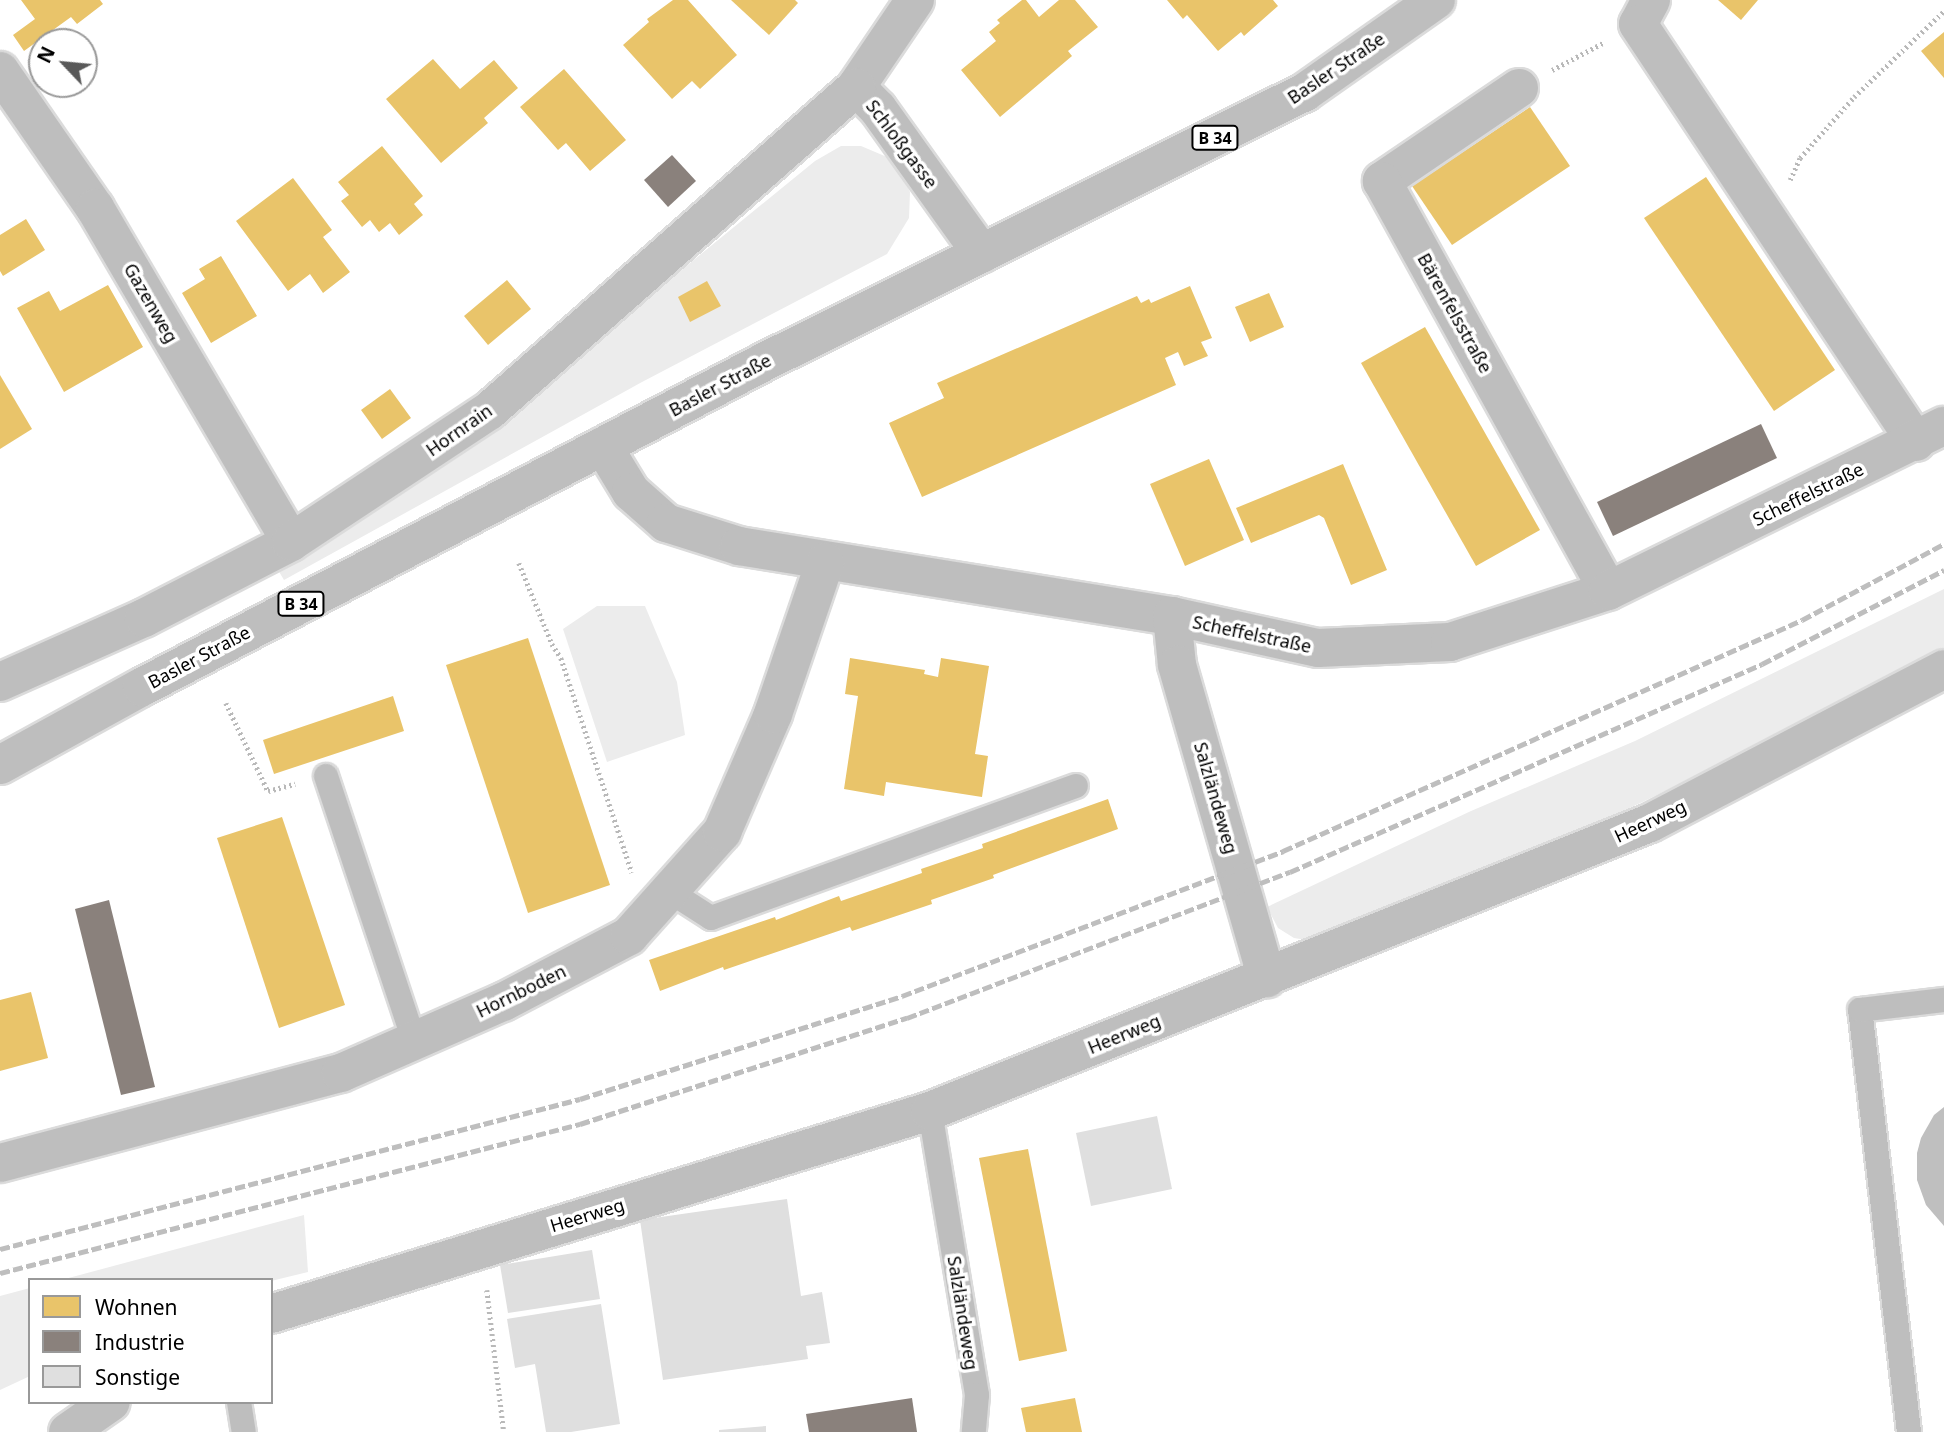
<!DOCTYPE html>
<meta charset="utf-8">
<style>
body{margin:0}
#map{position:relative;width:1944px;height:1432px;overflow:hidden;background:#fff;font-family:"Noto Sans",sans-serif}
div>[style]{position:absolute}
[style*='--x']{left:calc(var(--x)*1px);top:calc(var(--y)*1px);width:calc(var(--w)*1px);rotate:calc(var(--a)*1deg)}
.green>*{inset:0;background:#ececec}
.water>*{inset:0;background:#bfbfbf}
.homes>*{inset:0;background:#e9c46a}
.industry>*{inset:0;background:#8a817c}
.building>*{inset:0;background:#dfdfdf}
.path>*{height:4.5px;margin-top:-2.25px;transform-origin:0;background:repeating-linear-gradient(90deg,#b9b9b9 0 2px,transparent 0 5.5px)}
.roads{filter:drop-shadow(2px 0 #dbdbdb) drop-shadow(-2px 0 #dbdbdb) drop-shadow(0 2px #dbdbdb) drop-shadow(0 -2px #dbdbdb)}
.service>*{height:24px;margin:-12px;padding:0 12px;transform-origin:12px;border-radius:12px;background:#bebebe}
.minor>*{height:38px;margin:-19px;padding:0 19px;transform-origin:19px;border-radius:19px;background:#bebebe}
.primary>*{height:38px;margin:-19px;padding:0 19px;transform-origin:19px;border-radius:19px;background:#bebebe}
.rail>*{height:5px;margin-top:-2.5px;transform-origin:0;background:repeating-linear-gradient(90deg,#bebebe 0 10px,transparent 0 13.5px)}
span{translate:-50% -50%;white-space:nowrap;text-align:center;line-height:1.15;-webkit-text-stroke:7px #fff;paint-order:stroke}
.shield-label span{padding:2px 5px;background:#fff;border:2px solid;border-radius:5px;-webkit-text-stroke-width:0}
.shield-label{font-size:16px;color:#000;font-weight:700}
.street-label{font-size:18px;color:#000}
.legend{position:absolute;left:28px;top:1278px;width:245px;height:126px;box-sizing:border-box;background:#fff;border:2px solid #999;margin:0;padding:9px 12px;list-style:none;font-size:21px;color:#000}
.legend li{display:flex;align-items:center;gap:14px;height:35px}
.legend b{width:35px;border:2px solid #999}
.north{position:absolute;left:28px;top:28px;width:70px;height:70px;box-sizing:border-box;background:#fff;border:2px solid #999;border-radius:50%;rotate:296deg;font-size:19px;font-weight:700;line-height:28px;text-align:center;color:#000}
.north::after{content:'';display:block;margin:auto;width:24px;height:32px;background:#595959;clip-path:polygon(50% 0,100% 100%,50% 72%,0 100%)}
</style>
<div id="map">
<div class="green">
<div style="clip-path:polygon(841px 146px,861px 146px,887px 157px,901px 172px,910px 192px,909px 218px,887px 254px,642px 382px,284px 580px,278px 570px,565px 365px,815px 161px)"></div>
<div style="clip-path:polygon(1944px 589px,1944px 656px,1630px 808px,1364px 925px,1319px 942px,1294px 938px,1278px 928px,1267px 907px,1471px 811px,1635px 741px)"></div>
<div style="clip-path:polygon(597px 606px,645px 606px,677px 682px,685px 735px,607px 762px,563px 629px)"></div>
<div style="clip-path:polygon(304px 1215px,308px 1272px,271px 1281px,61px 1280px)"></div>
<div style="clip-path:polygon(30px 1288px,30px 1376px,0 1390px,0 1296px)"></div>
</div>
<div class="water">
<div style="clip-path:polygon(1944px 1107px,1944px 1226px,1926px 1205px,1917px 1180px,1917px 1153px,1921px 1138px,1934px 1115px)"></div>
</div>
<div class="homes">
<div style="clip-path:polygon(21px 0,100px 0,103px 4px,77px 24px,71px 17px,24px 51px,13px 35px,35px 19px)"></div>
<div style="clip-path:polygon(673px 0,688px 0,737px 55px,700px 89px,692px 81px,672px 99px,623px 45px,649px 22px,647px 19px)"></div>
<div style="clip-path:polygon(731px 0,795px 0,798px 3px,769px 35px)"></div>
<div style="clip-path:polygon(1022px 0,1026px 0,1039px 17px,1059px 0,1075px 0,1098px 27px,1068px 51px,1072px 56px,1000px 117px,961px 70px,996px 41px,989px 32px,1000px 23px,997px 20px)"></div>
<div style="clip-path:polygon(1167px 0,1273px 0,1278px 6px,1244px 36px,1241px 32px,1218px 51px,1187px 15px,1183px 19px)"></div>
<div style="clip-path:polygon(1718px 0,1758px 0,1741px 20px)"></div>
<div style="clip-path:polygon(1944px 32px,1944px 78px,1921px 51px)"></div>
<div style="clip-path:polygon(433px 59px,460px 89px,494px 60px,518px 88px,484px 118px,488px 123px,441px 163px,386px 99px)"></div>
<div style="clip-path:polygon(564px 69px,626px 140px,590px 171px,566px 143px,558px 150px,520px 107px)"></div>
<div style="clip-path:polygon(1530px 107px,1570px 166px,1452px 245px,1412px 186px)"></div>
<div style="clip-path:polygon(382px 146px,423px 196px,414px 204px,423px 215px,399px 235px,390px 223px,379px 232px,370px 220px,362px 227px,341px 201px,349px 195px,338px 182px)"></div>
<div style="clip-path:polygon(1706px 177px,1835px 370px,1774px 411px,1644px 218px)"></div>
<div style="clip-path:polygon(293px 178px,332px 230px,323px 237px,350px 272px,323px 293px,310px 274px,288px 291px,236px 221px)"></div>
<div style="clip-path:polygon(26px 219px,45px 250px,3px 276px,0 271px,0 235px)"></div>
<div style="clip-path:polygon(221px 256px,257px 316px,211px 343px,182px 293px,205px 279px,199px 269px)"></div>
<div style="clip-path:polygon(507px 280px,531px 309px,488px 345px,464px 316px)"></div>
<div style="clip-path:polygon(707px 281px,721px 306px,690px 322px,678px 297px)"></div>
<div style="clip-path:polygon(108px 285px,143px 347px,64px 392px,17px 308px,49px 291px,60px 311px)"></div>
<div style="clip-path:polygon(1190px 286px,1212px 338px,1201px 342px,1208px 356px,1184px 366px,1178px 352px,1165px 358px,1176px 385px,922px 497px,889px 423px,944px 398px,937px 383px,1137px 296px,1141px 303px,1149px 299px,1151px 303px)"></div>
<div style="clip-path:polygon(1269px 293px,1284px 327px,1250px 342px,1235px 307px)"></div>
<div style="clip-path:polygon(1425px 327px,1540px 530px,1476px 566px,1361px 363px)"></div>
<div style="clip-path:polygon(0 375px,32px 429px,0 449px)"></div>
<div style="clip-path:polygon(390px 389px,411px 418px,382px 439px,361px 410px)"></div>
<div style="clip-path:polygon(1209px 459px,1244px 540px,1185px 566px,1150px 484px)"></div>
<div style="clip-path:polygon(1343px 464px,1387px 570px,1351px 585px,1324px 518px,1319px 515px,1251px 543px,1236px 508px)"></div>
<div style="clip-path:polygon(528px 638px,610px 885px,528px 913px,446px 665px)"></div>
<div style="clip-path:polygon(850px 658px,925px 670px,924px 674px,938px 677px,941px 658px,989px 666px,975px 754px,988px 756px,982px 797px,886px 782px,884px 796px,844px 789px,858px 696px,845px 694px)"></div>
<div style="clip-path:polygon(393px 696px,404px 731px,274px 774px,263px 740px)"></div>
<div style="clip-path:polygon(1108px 799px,1118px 829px,993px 875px,994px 878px,931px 900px,932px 904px,852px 931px,850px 927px,724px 970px,723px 967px,660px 991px,649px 960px,775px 917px,776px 920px,839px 896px,841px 901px,922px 873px,921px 869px,983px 848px,982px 844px)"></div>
<div style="clip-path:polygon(282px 817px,345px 1005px,279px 1028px,217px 838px)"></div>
<div style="clip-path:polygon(31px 992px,48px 1058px,0 1071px,0 1000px)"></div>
<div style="clip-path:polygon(1028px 1149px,1067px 1351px,1019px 1361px,979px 1158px)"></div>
<div style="clip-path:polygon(1075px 1398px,1082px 1432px,1026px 1432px,1021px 1408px)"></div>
</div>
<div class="industry">
<div style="clip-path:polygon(672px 155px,696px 181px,668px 207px,644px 180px)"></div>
<div style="clip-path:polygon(1761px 424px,1777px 458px,1613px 536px,1597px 502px)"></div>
<div style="clip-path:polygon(109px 900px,155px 1087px,121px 1095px,75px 909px)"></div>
<div style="clip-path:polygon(912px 1398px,917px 1432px,809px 1432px,806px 1414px)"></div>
</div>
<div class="building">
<div style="clip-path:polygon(1157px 1116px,1172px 1189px,1091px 1206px,1076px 1133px)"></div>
<div style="clip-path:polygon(787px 1199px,801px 1296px,822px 1292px,830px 1343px,806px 1346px,808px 1359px,663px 1380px,640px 1220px)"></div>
<div style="clip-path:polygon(592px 1250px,600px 1299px,508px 1313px,500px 1265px)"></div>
<div style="clip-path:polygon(601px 1304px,620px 1424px,571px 1432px,546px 1432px,535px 1364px,515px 1368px,507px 1319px)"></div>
<div style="clip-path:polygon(766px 1426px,766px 1432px,719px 1432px,719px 1430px)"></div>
</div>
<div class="path">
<div style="--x:1552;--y:70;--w:58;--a:-27.9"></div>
<div style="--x:1790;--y:180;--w:24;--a:-66"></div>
<div style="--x:1800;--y:158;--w:81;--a:-48.5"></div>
<div style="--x:1854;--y:97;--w:124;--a:-43.7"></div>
<div style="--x:519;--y:563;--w:87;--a:67.8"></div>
<div style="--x:552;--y:644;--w:17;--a:57"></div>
<div style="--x:561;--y:658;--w:226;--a:71.7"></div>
<div style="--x:226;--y:703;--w:98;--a:64.5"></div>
<div style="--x:268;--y:791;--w:28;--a:-15"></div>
<div style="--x:487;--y:1290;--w:143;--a:83.2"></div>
</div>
<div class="roads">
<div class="service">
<div style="--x:326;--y:776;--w:279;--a:71.6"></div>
<div style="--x:669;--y:891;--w:50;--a:32.7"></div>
<div style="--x:711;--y:918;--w:388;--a:-19.9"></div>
<div style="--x:930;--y:1111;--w:288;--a:80.6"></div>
<div style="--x:977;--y:1395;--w:37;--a:95"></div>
<div style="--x:239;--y:1402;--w:30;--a:81"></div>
<div style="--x:1909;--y:1432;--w:425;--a:-96.6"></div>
<div style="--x:1860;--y:1010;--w:85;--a:-6.8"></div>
</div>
<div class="minor">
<div style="--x:915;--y:0;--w:105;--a:124.1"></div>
<div style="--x:856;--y:87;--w:31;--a:45"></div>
<div style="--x:878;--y:109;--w:178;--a:54.4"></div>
<div style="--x:1651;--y:0;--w:27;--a:118"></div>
<div style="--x:1638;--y:24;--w:502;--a:56.37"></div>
<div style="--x:0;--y:71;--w:167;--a:55.3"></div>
<div style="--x:95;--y:208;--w:387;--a:59.6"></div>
<div style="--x:1519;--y:88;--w:166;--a:145.8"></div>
<div style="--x:1382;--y:181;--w:468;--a:61.1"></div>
<div style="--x:603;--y:446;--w:54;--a:58.7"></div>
<div style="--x:631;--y:492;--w:47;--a:41.5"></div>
<div style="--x:666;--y:523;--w:77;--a:17.5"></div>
<div style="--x:739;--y:546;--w:439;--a:9.2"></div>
<div style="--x:1172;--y:616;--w:149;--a:12.4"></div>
<div style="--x:1318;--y:648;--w:132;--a:-2.6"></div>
<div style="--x:1450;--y:642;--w:166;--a:-17.9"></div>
<div style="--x:1608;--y:591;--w:374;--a:-26.2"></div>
<div style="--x:1172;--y:616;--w:49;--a:84.2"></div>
<div style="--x:1177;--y:665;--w:326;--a:74"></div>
<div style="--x:0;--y:682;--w:158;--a:-24"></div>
<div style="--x:144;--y:618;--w:165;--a:-27.3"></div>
<div style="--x:291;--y:542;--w:237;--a:-33.5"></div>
<div style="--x:489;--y:411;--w:490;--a:-41.4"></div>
<div style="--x:0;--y:1163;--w:353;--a:-14.8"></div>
<div style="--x:341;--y:1073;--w:177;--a:-23.7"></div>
<div style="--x:503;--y:1002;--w:142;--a:-27.6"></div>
<div style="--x:629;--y:936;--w:140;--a:-48.2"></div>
<div style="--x:722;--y:832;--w:129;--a:-66.6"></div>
<div style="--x:773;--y:714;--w:161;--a:-71.1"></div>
<div style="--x:271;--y:1314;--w:690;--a:-17.12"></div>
<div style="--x:930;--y:1111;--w:775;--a:-21.8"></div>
<div style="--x:1650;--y:823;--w:332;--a:-27.6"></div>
<div style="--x:68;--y:1432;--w:52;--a:-34.9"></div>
</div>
<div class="primary">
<div style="--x:0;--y:765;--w:162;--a:-28.8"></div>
<div style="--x:142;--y:687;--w:702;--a:-27.59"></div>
<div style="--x:764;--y:362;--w:605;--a:-26.52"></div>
<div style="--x:1305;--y:92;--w:160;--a:-35.1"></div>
</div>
</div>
<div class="rail">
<div style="--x:0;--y:1249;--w:599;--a:-14.5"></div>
<div style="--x:580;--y:1099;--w:338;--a:-17.7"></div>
<div style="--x:902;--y:996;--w:408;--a:-20.8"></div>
<div style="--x:1283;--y:851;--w:568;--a:-23.99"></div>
<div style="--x:1802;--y:620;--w:161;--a:-28.2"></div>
<div style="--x:0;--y:1273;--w:599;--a:-14.41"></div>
<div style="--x:580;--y:1124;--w:344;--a:-18"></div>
<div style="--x:907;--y:1018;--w:410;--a:-20.9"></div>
<div style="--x:1290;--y:872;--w:516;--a:-23.78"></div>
<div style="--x:1762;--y:664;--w:205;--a:-27.3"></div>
</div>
<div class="shield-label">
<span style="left:1215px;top:138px">B 34</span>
<span style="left:301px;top:604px">B 34</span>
</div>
<div class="street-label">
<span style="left:1336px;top:68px;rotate:-34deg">Basler Straße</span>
<span style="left:902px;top:144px;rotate:53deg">Schloßgasse</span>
<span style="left:151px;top:303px;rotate:60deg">Gazenweg</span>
<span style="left:1455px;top:313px;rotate:61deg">Bärenfelsstraße</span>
<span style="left:720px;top:385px;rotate:-28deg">Basler Straße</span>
<span style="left:459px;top:430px;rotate:-35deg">Hornrain</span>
<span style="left:1808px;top:494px;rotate:-26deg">Scheffelstraße</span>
<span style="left:1252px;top:634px;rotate:12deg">Scheffelstraße</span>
<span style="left:199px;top:657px;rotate:-28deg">Basler Straße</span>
<span style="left:1216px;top:798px;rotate:74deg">Salzländeweg</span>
<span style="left:1650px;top:821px;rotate:-25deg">Heerweg</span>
<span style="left:521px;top:991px;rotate:-26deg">Hornboden</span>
<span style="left:1124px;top:1034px;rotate:-22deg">Heerweg</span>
<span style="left:587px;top:1215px;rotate:-17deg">Heerweg</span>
<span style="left:963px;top:1313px;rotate:81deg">Salzländeweg</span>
</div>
<ul class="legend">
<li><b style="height:19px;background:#e9c46a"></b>Wohnen</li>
<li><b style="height:19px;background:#8a817c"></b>Industrie</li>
<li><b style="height:19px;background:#dfdfdf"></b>Sonstige</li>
</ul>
<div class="north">N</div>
</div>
